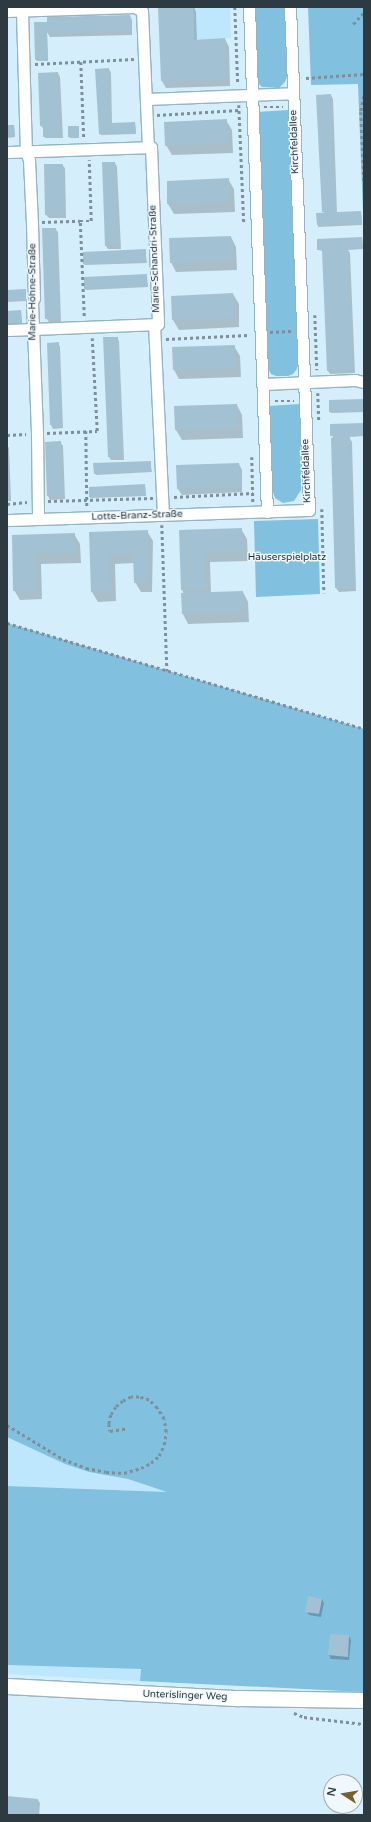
<!DOCTYPE html>
<meta charset="utf-8">
<style>
body{margin:0}
#map{position:relative;width:371px;height:1822px;overflow:hidden;background:#d4eefc;font-family:"Varela Round",sans-serif}
div>[style]{position:absolute}
[style*='--x']{left:calc(var(--x)*1px);top:calc(var(--y)*1px);width:calc(var(--w)*1px);rotate:calc(var(--a)*1deg)}
.built>*{inset:0;background:#bee7fd}
.green>*{inset:0;background:#81c0df}
.shadow>*{inset:0;background:#0003}
.building>*{inset:0;background:#a2c2d3}
.path>*{height:2.5px;margin-top:-1.25px;transform-origin:0;background:repeating-linear-gradient(90deg,#7c8f9a 0 3px,transparent 0 6px)}
.roads{filter:drop-shadow(1px 0 #94b4c4) drop-shadow(-1px 0 #94b4c4) drop-shadow(0 1px #94b4c4) drop-shadow(0 -1px #94b4c4)}
.street>*{height:11px;margin:-5.5px;padding:0 5.5px;transform-origin:5.5px;border-radius:5.5px;background:#fff}
.secondary>*{height:15px;margin:-7.5px;padding:0 7.5px;transform-origin:7.5px;border-radius:7.5px;background:#fff}
span{translate:-50% -50%;white-space:nowrap;text-align:center;line-height:1.15;-webkit-text-stroke:3px #f1f8fb;paint-order:stroke}
.street-label{font-size:10px;color:#2d3a41}
.park-label{font-size:10px;color:#143240}
.frame{position:absolute;inset:0;border:8px solid #2d3a41;pointer-events:none}
.north{position:absolute;left:323px;top:1774px;width:40px;height:40px;box-sizing:border-box;background:#f1f8fb;border:1px solid #a3acb1;border-radius:50%;rotate:282deg;font-size:11px;font-weight:700;line-height:16px;text-align:center;color:#2d3a41}
.north::after{content:'';display:block;margin:auto;width:14px;height:18px;background:#796031;clip-path:polygon(50% 0,100% 100%,50% 72%,0 100%)}
</style>
<div id="map">
<div class="built">
<div style="clip-path:polygon(193px 7px,230px 7px,231px 38px,194px 40px)"></div>
<div style="clip-path:polygon(7px 1437px,65px 1464px,89px 1472px,128px 1479px,169px 1492px,7px 1486px)"></div>
<div style="clip-path:polygon(7px 1665px,141px 1669px,140px 1681px,7px 1674px)"></div>
</div>
<div class="green">
<div style="clip-path:polygon(254px 7px,286px 7px,285px 30px,287px 77px,285px 82px,279px 88px,262px 87px,257px 82px)"></div>
<div style="clip-path:polygon(308px 7px,364px 7px,364px 239px,358px 84px,311px 85px)"></div>
<div style="clip-path:polygon(288px 110px,298px 362px,297px 369px,293px 374px,288px 376px,276px 376px,271px 374px,267px 366px,257px 112px)"></div>
<div style="clip-path:polygon(300px 404px,301px 490px,294px 501px,283px 503px,275px 498px,271px 486px,269px 406px)"></div>
<div style="clip-path:polygon(318px 519px,320px 594px,256px 597px,254px 521px)"></div>
<div style="clip-path:polygon(7px 623px,364px 729px,364px 1692px,140px 1681px,141px 1669px,7px 1665px,7px 1486px,167px 1492px,128px 1479px,89px 1472px,65px 1464px,7px 1437px)"></div>
</div>
<div class="shadow">
<div style="clip-path:polygon(159px 7px,194px 7px,196px 12px,197px 40px,225px 39px,229px 47px,230px 86px,166px 88px,162px 81px)"></div>
<div style="clip-path:polygon(130px 16px,132px 20px,132px 35px,50px 37px,47px 32px,48px 61px,37px 61px,36px 60px,35px 23px)"></div>
<div style="clip-path:polygon(109px 69px,111px 73px,112px 124px,135px 123px,136px 134px,101px 135px,100px 134px,96px 70px)"></div>
<div style="clip-path:polygon(58px 73px,60px 77px,63px 138px,45px 138px,44px 129px,41px 126px)"></div>
<div style="clip-path:polygon(331px 95px,333px 99px,337px 213px,361px 212px,362px 225px,318px 227px,318px 225px,317px 214px,324px 214px)"></div>
<div style="clip-path:polygon(226px 120px,232px 130px,233px 153px,172px 155px,166px 145px)"></div>
<div style="clip-path:polygon(7px 126px,14px 126px,15px 137px,7px 138px)"></div>
<div style="clip-path:polygon(78px 127px,79px 138px,70px 138px,69px 136px)"></div>
<div style="clip-path:polygon(115px 163px,117px 167px,121px 249px,108px 249px,106px 246px)"></div>
<div style="clip-path:polygon(62px 165px,65px 168px,66px 218px,49px 218px,46px 215px)"></div>
<div style="clip-path:polygon(228px 179px,234px 189px,235px 212px,174px 214px,168px 204px,168px 182px)"></div>
<div style="clip-path:polygon(55px 229px,58px 232px,61px 322px,49px 322px,46px 318px)"></div>
<div style="clip-path:polygon(231px 237px,236px 247px,237px 270px,176px 272px,171px 262px)"></div>
<div style="clip-path:polygon(362px 238px,363px 249px,348px 250px,350px 253px,355px 373px,330px 374px,328px 371px,323px 251px,318px 250px)"></div>
<div style="clip-path:polygon(145px 250px,147px 263px,85px 265px,84px 264px)"></div>
<div style="clip-path:polygon(147px 276px,148px 287px,86px 290px,85px 288px)"></div>
<div style="clip-path:polygon(7px 291px,26px 292px,26px 301px,7px 302px)"></div>
<div style="clip-path:polygon(233px 294px,239px 304px,239px 327px,179px 330px,173px 320px)"></div>
<div style="clip-path:polygon(21px 311px,22px 324px,7px 324px,7px 312px)"></div>
<div style="clip-path:polygon(117px 338px,119px 341px,124px 460px,111px 460px,109px 457px)"></div>
<div style="clip-path:polygon(58px 343px,60px 347px,63px 428px,53px 429px,51px 425px)"></div>
<div style="clip-path:polygon(234px 346px,240px 356px,241px 377px,179px 379px,174px 370px)"></div>
<div style="clip-path:polygon(364px 400px,364px 412px,331px 413px,330px 412px)"></div>
<div style="clip-path:polygon(237px 405px,242px 415px,243px 438px,182px 440px,176px 430px,175px 407px)"></div>
<div style="clip-path:polygon(364px 424px,364px 436px,349px 437px,352px 442px,356px 591px,339px 592px,336px 588px,333px 439px,331px 425px)"></div>
<div style="clip-path:polygon(60px 442px,63px 446px,65px 499px,50px 500px,48px 496px,46px 443px)"></div>
<div style="clip-path:polygon(7px 445px,9px 448px,11px 501px,7px 501px)"></div>
<div style="clip-path:polygon(150px 462px,152px 472px,96px 475px,95px 473px)"></div>
<div style="clip-path:polygon(239px 464px,242px 470px,242px 492px,182px 495px,178px 489px)"></div>
<div style="clip-path:polygon(145px 486px,146px 496px,91px 498px,90px 497px)"></div>
<div style="clip-path:polygon(241px 529px,247px 539px,248px 561px,210px 562px,211px 593px,243px 592px,248px 602px,249px 622px,188px 624px,183px 614px,184px 594px,182px 590px,180px 531px)"></div>
<div style="clip-path:polygon(147px 531px,153px 541px,152px 592px,141px 592px,135px 582px,134px 563px,115px 564px,116px 601px,98px 602px,92px 592px,90px 533px)"></div>
<div style="clip-path:polygon(74px 534px,80px 544px,81px 563px,41px 564px,42px 599px,20px 600px,14px 590px,13px 536px)"></div>
<div style="clip-path:polygon(322px 1599px,324px 1603px,321px 1617px,309px 1615px,306px 1611px)"></div>
<div style="clip-path:polygon(349px 1636px,351px 1640px,349px 1660px,331px 1659px,329px 1655px)"></div>
<div style="clip-path:polygon(7px 1797px,38px 1800px,40px 1803px,39px 1815px,7px 1815px)"></div>
</div>
<div class="building">
<div style="clip-path:polygon(158px 7px,193px 7px,194px 40px,225px 38px,227px 79px,161px 81px)"></div>
<div style="clip-path:polygon(130px 15px,131px 31px,47px 33px,48px 59px,35px 60px,34px 22px,47px 22px,47px 17px)"></div>
<div style="clip-path:polygon(109px 68px,111px 123px,135px 122px,136px 133px,99px 134px,95px 69px)"></div>
<div style="clip-path:polygon(58px 72px,60px 126px,62px 126px,62px 137px,43px 137px,43px 126px,40px 126px,38px 73px)"></div>
<div style="clip-path:polygon(331px 94px,336px 212px,322px 212px,316px 95px)"></div>
<div style="clip-path:polygon(227px 119px,227px 143px,165px 146px,164px 122px)"></div>
<div style="clip-path:polygon(7px 125px,14px 125px,15px 136px,7px 136px)"></div>
<div style="clip-path:polygon(68px 126px,79px 126px,79px 137px,68px 137px)"></div>
<div style="clip-path:polygon(102px 162px,115px 162px,119px 245px,105px 246px)"></div>
<div style="clip-path:polygon(44px 164px,63px 164px,64px 214px,45px 215px)"></div>
<div style="clip-path:polygon(229px 178px,230px 202px,167px 204px,167px 181px)"></div>
<div style="clip-path:polygon(361px 211px,362px 224px,317px 225px,316px 213px)"></div>
<div style="clip-path:polygon(42px 228px,56px 228px,60px 318px,45px 319px)"></div>
<div style="clip-path:polygon(231px 236px,232px 260px,170px 263px,169px 238px)"></div>
<div style="clip-path:polygon(362px 237px,363px 248px,348px 249px,353px 370px,327px 371px,322px 250px,317px 250px,317px 239px)"></div>
<div style="clip-path:polygon(146px 249px,146px 261px,83px 264px,83px 252px)"></div>
<div style="clip-path:polygon(147px 274px,147px 286px,84px 289px,84px 277px)"></div>
<div style="clip-path:polygon(26px 289px,26px 300px,7px 300px,7px 290px)"></div>
<div style="clip-path:polygon(233px 293px,234px 318px,172px 320px,171px 296px)"></div>
<div style="clip-path:polygon(21px 310px,22px 322px,7px 323px,7px 311px)"></div>
<div style="clip-path:polygon(103px 337px,118px 337px,123px 456px,108px 457px)"></div>
<div style="clip-path:polygon(59px 342px,62px 425px,50px 425px,47px 343px)"></div>
<div style="clip-path:polygon(235px 345px,236px 368px,173px 370px,172px 347px)"></div>
<div style="clip-path:polygon(364px 399px,364px 411px,329px 412px,329px 400px)"></div>
<div style="clip-path:polygon(237px 404px,238px 428px,175px 430px,174px 406px)"></div>
<div style="clip-path:polygon(364px 423px,364px 435px,330px 436px,330px 424px)"></div>
<div style="clip-path:polygon(350px 437px,355px 588px,335px 588px,331px 438px)"></div>
<div style="clip-path:polygon(61px 441px,63px 496px,47px 496px,45px 442px)"></div>
<div style="clip-path:polygon(151px 461px,151px 471px,94px 474px,93px 463px)"></div>
<div style="clip-path:polygon(239px 463px,240px 487px,177px 489px,176px 465px)"></div>
<div style="clip-path:polygon(7px 470px,8px 470px,9px 497px,7px 497px)"></div>
<div style="clip-path:polygon(145px 484px,146px 495px,89px 497px,89px 487px)"></div>
<div style="clip-path:polygon(242px 528px,243px 551px,205px 553px,206px 589px,181px 590px,179px 530px)"></div>
<div style="clip-path:polygon(148px 530px,147px 582px,134px 583px,133px 554px,110px 554px,111px 592px,91px 592px,89px 532px)"></div>
<div style="clip-path:polygon(75px 533px,76px 553px,36px 554px,37px 590px,13px 591px,12px 535px)"></div>
<div style="clip-path:polygon(243px 591px,244px 612px,182px 614px,181px 593px)"></div>
<div style="clip-path:polygon(308px 1596px,322px 1599px,319px 1614px,305px 1612px)"></div>
<div style="clip-path:polygon(330px 1634px,349px 1635px,348px 1657px,328px 1655px)"></div>
<div style="clip-path:polygon(7px 1796px,38px 1799px,37px 1815px,7px 1815px)"></div>
</div>
<div class="path">
<div style="--x:235;--y:7;--w:77;--a:87.8"></div>
<div style="--x:353;--y:24;--w:16;--a:-47"></div>
<div style="--x:81;--y:62;--w:77;--a:87.8"></div>
<div style="--x:35;--y:64;--w:99;--a:-2.9"></div>
<div style="--x:306;--y:78;--w:58;--a:-3.9"></div>
<div style="--x:364;--y:96;--w:16;--a:101"></div>
<div style="--x:361;--y:112;--w:70;--a:87.5"></div>
<div style="--x:239;--y:105;--w:119;--a:87.6"></div>
<div style="--x:264;--y:107;--w:19;--a:0"></div>
<div style="--x:157;--y:115;--w:82;--a:-3.5"></div>
<div style="--x:42;--y:222;--w:38;--a:-2"></div>
<div style="--x:315;--y:315;--w:55;--a:87.9"></div>
<div style="--x:84;--y:316;--w:95;--a:-92.4"></div>
<div style="--x:80;--y:221;--w:11;--a:0"></div>
<div style="--x:91;--y:221;--w:61;--a:-91.9"></div>
<div style="--x:270;--y:332;--w:21;--a:-3"></div>
<div style="--x:166;--y:339;--w:82;--a:-2.8"></div>
<div style="--x:318;--y:393;--w:27;--a:88"></div>
<div style="--x:275;--y:401;--w:19;--a:0"></div>
<div style="--x:86;--y:431;--w:76;--a:89.2"></div>
<div style="--x:47;--y:433;--w:50;--a:-2.3"></div>
<div style="--x:97;--y:431;--w:93;--a:-93.1"></div>
<div style="--x:7;--y:435;--w:19;--a:-3"></div>
<div style="--x:252;--y:457;--w:45;--a:88.7"></div>
<div style="--x:174;--y:497;--w:79;--a:-2.9"></div>
<div style="--x:48;--y:501;--w:105;--a:-1.6"></div>
<div style="--x:7;--y:504;--w:20;--a:-6"></div>
<div style="--x:322;--y:509;--w:84;--a:88.6"></div>
<div style="--x:162;--y:525;--w:146;--a:88"></div>
<div style="--x:7;--y:623;--w:372;--a:16.5"></div>
<div style="--x:7;--y:1425;--w:66;--a:31.3"></div>
<div style="--x:63;--y:1459;--w:25;--a:21"></div>
<div style="--x:86;--y:1468;--w:20;--a:11"></div>
<div style="--x:106;--y:1472;--w:18;--a:3"></div>
<div style="--x:124;--y:1473;--w:18;--a:-16"></div>
<div style="--x:141;--y:1468;--w:11;--a:-27"></div>
<div style="--x:151;--y:1463;--w:11;--a:-41"></div>
<div style="--x:159;--y:1456;--w:12;--a:-66"></div>
<div style="--x:164;--y:1445;--w:13;--a:-81"></div>
<div style="--x:166;--y:1432;--w:13;--a:-99"></div>
<div style="--x:164;--y:1419;--w:13;--a:-122"></div>
<div style="--x:157;--y:1408;--w:11;--a:-135"></div>
<div style="--x:149;--y:1400;--w:10;--a:-163"></div>
<div style="--x:139;--y:1397;--w:8;--a:180"></div>
<div style="--x:131;--y:1397;--w:9;--a:153"></div>
<div style="--x:123;--y:1401;--w:9;--a:139"></div>
<div style="--x:116;--y:1407;--w:9;--a:122"></div>
<div style="--x:111;--y:1415;--w:9;--a:103"></div>
<div style="--x:109;--y:1424;--w:7;--a:82"></div>
<div style="--x:110;--y:1431;--w:18;--a:-9"></div>
<div style="--x:294;--y:1713;--w:11;--a:22"></div>
<div style="--x:304;--y:1717;--w:60;--a:6.7"></div>
</div>
<div class="roads">
<div class="street">
<div style="--x:249;--y:7;--w:505;--a:87.96"></div>
<div style="--x:7;--y:11;--w:128;--a:-1.8"></div>
<div style="--x:135;--y:7;--w:8;--a:30"></div>
<div style="--x:142;--y:11;--w:136;--a:87.5"></div>
<div style="--x:148;--y:147;--w:3;--a:0"></div>
<div style="--x:151;--y:147;--w:177;--a:87.7"></div>
<div style="--x:158;--y:324;--w:4;--a:180"></div>
<div style="--x:154;--y:324;--w:191;--a:87.3"></div>
<div style="--x:22;--y:11;--w:140;--a:88.4"></div>
<div style="--x:26;--y:151;--w:9;--a:72"></div>
<div style="--x:29;--y:160;--w:63;--a:87.3"></div>
<div style="--x:32;--y:223;--w:75;--a:88.5"></div>
<div style="--x:34;--y:298;--w:4;--a:117"></div>
<div style="--x:32;--y:302;--w:131;--a:87.8"></div>
<div style="--x:37;--y:433;--w:86;--a:89.3"></div>
<div style="--x:146;--y:99;--w:147;--a:-2.3"></div>
<div style="--x:7;--y:152;--w:141;--a:-2"></div>
<div style="--x:7;--y:330;--w:147;--a:-2.3"></div>
<div style="--x:264;--y:384;--w:91;--a:-2.5"></div>
<div style="--x:355;--y:380;--w:9;--a:13"></div>
<div style="--x:7;--y:520;--w:302;--a:-1.9"></div>
<div style="--x:309;--y:510;--w:503;--a:-92.16"></div>
</div>
<div class="secondary">
<div style="--x:7;--y:1686;--w:232;--a:3"></div>
<div style="--x:239;--y:1698;--w:125;--a:0.9"></div>
</div>
</div>
<div class="street-label">
<span style="left:295px;top:142px;rotate:-92deg">Kirchfeldallee</span>
<span style="left:155px;top:259px;rotate:-92deg">Marie-Schandri-Straße</span>
<span style="left:33px;top:292px;rotate:-90deg">Marie-Höhne-Straße</span>
<span style="left:307px;top:471px;rotate:-92deg">Kirchfeldallee</span>
<span style="left:137px;top:516px;rotate:-2deg">Lotte-Branz-Straße</span>
<span style="left:185px;top:1696px;rotate:2deg">Unterislinger Weg</span>
</div>
<div class="park-label">
<span style="left:287px;top:558px">Häuserspielplatz</span>
</div>
<div class="frame"></div>
<div class="north">N</div>
</div>
